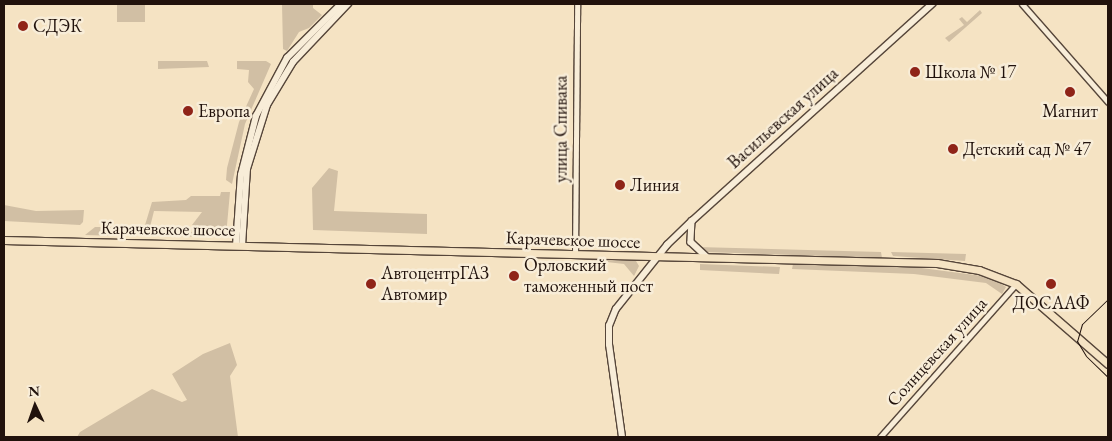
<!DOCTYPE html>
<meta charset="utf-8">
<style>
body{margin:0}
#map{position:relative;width:1112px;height:441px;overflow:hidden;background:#f5e3c3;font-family:"EB Garamond",serif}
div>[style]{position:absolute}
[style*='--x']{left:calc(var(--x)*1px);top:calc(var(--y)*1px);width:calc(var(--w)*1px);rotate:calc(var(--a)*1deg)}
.green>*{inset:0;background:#d1bfa4}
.roads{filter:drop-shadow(1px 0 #56463a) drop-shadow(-1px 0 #56463a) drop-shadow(0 1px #56463a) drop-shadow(0 -1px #56463a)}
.tertiary>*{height:5px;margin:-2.5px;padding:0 2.5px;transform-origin:2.5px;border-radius:2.5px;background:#f8edd8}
.secondary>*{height:5.5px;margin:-2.75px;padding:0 2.75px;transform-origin:2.75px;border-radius:2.75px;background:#f8edd8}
.trunk>*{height:7px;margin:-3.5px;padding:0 3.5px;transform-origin:3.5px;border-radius:3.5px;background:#f5e3c3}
.tram>*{height:1px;margin:-0.5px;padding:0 0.5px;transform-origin:0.5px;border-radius:0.5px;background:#21120c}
.dots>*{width:14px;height:14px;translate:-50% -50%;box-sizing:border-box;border:2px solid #f8edd8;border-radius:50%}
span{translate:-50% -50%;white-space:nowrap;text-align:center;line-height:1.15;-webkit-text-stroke:5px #f8edd8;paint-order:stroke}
.poi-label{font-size:18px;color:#21120c}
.left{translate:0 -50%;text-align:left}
.street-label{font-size:18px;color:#21120c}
.frame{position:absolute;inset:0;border:5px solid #21120c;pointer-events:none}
.north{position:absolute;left:10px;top:381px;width:50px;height:50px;-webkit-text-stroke:4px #f8edd8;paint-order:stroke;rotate:357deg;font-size:14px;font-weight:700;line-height:20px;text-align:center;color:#21120c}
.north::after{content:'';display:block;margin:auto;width:18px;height:22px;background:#21120c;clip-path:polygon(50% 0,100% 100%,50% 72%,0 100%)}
</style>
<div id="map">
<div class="green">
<div style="clip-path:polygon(282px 4px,313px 4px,313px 8px,322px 15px,309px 28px,299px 32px,287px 51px,283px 49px)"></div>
<div style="clip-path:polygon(117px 5px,145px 5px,145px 22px,117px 22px)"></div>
<div style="clip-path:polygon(980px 10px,982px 13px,949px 42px,945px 38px,964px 25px,959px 19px,962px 17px,967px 22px)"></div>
<div style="clip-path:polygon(158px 61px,207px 61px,209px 67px,158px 69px)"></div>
<div style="clip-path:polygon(237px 61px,266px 61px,271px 64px,245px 124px,232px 184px,226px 180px,227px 168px,239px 122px,254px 89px,248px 82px,249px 70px,237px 69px)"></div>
<div style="clip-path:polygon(329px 168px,338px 171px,334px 211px,427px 214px,427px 234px,313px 230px,312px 188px)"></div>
<div style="clip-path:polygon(221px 192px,230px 192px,226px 236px,192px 225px,202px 212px,154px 211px,150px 227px,153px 230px,146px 236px,142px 235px,152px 202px,186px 200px,191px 196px,220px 196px)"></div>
<div style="clip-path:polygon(4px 205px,36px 211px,84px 210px,83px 222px,80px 225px,4px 221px)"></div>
<div style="clip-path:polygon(95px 227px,110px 227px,119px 236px,85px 235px)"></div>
<div style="clip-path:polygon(166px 231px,192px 232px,204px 237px,164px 236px)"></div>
<div style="clip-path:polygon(697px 247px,881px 252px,882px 258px,706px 252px)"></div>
<div style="clip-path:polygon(891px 252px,966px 254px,965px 261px,893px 256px)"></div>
<div style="clip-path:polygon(581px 259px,636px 261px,639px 266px,634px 276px,624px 264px)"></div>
<div style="clip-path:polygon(700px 264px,780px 267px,779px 274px,700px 270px)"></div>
<div style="clip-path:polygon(793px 264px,914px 267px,990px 277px,1006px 287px,1002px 294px,986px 283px,914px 274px,792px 269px)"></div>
<div style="clip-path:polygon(230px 343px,237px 365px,230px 376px,238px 437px,77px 437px,80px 432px,152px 389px,182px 402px,187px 400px,172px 374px,203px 354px)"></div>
</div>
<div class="roads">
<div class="tertiary">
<div style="--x:1022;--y:4;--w:130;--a:48.7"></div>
<div style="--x:575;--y:255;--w:251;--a:-89.5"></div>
<div style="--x:880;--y:437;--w:205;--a:-48.4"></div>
</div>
<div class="secondary">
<div style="--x:692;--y:221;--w:21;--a:93"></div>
<div style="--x:691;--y:242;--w:23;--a:43"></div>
<div style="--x:236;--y:246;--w:71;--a:-86"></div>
<div style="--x:241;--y:175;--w:61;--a:-75.7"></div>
<div style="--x:256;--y:116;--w:66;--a:-61.9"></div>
<div style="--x:287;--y:58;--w:76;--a:-45"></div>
<div style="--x:242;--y:246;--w:77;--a:-86.3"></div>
<div style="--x:247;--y:169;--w:67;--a:-72.6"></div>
<div style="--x:267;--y:105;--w:50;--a:-58.8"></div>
<div style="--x:293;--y:62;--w:80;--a:-46.5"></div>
<div style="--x:622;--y:437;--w:93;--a:-98"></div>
<div style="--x:609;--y:345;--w:19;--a:-90"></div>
<div style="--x:609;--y:326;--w:18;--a:-68"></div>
<div style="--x:616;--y:309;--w:82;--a:-51.4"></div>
<div style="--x:667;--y:245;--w:35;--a:-44"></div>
<div style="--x:692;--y:221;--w:324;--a:-42.1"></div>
</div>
<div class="trunk">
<div style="--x:4;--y:240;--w:933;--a:1.41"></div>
<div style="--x:937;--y:263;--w:43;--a:9.5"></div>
<div style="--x:979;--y:270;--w:40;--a:21"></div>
<div style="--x:1016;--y:284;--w:122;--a:41"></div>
</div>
</div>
<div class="tram">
<div style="--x:1108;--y:299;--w:36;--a:136"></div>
<div style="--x:1082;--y:324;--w:18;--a:106"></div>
<div style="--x:1077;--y:341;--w:17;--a:59"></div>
<div style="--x:1086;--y:356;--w:30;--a:44"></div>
</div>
<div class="dots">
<div style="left:23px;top:26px;background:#8f2418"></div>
<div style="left:915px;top:72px;background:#8f2418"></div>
<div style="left:1070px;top:92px;background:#8f2418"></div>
<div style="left:188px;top:111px;background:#8f2418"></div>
<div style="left:953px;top:149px;background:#8f2418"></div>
<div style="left:620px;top:185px;background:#8f2418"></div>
<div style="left:514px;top:276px;background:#8f2418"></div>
<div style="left:371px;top:284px;background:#8f2418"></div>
<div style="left:1051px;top:284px;background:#8f2418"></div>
</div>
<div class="poi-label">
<span class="left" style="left:33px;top:26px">СДЭК</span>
<span class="left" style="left:925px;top:72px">Школа № 17</span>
<span class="left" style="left:198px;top:111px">Европа</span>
<span style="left:1070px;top:111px">Магнит</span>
<span class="left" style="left:963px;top:149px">Детский сад № 47</span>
<span class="left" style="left:630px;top:185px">Линия</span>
<span class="left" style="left:524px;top:276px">Орловский<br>таможенный пост</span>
<span class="left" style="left:381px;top:284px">АвтоцентрГАЗ<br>Автомир</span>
<span style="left:1051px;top:303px">ДОСААФ</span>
</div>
<div class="street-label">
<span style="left:783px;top:118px;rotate:-42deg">Васильевская улица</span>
<span style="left:561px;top:129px;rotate:-90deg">улица Спивака</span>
<span style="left:168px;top:229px;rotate:1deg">Карачевское шоссе</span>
<span style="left:573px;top:240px;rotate:2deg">Карачевское шоссе</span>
<span style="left:937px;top:352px;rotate:-48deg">Солнцевская улица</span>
</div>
<div class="frame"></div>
<div class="north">N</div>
</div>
